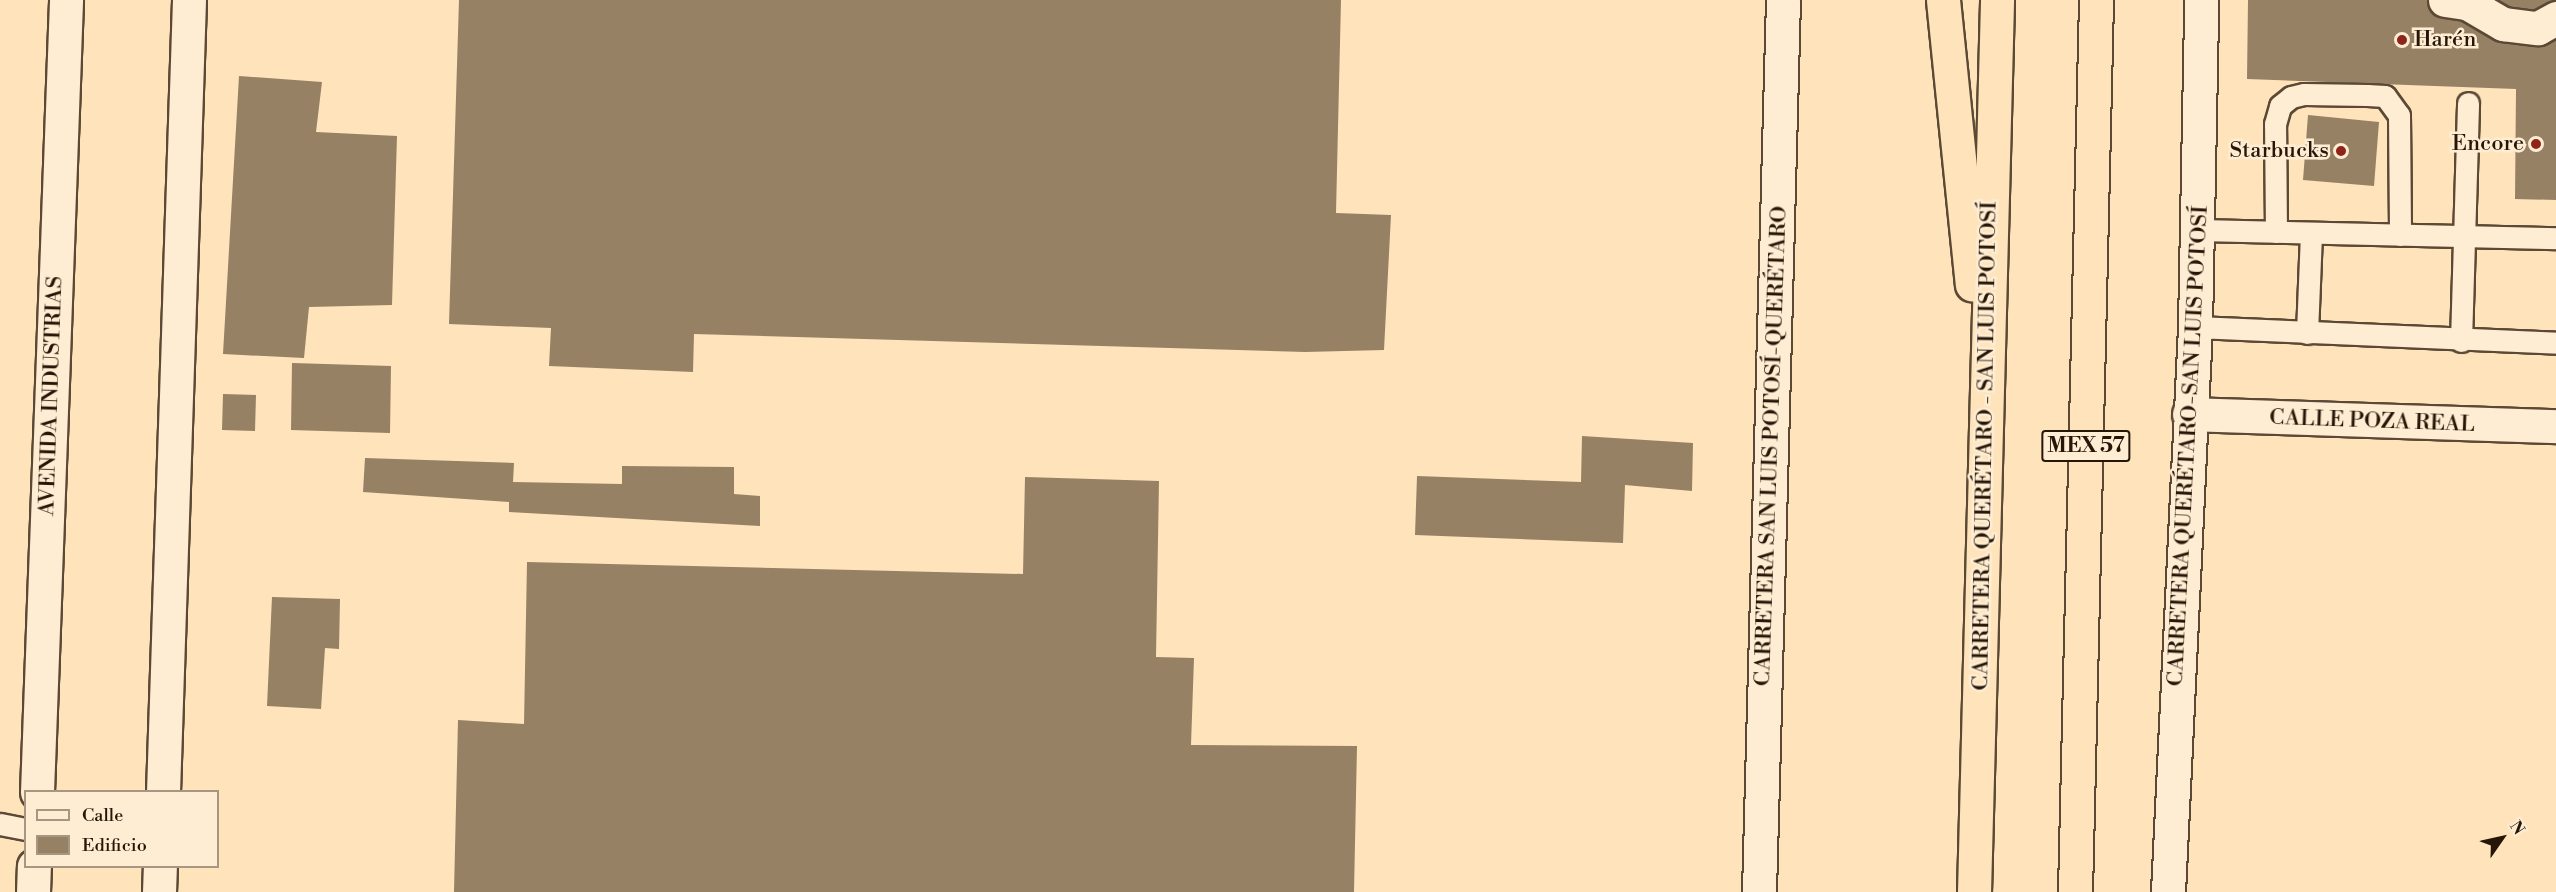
<!DOCTYPE html>
<meta charset="utf-8">
<style>
body{margin:0}
#map{position:relative;width:2556px;height:892px;overflow:hidden;background:#fee3bb;font-family:"Libre Bodoni",serif}
div>[style]{position:absolute}
[style*='--x']{left:calc(var(--x)*1px);top:calc(var(--y)*1px);width:calc(var(--w)*1px);rotate:calc(var(--a)*1deg)}
.building>*{inset:0;background:#968165}
.roads{filter:drop-shadow(2px 0 #5b4935) drop-shadow(-2px 0 #5b4935) drop-shadow(0 2px #5b4935) drop-shadow(0 -2px #5b4935)}
.service>*{height:21px;margin:-10.5px;padding:0 10.5px;transform-origin:10.5px;border-radius:10.5px;background:#feedd3}
.minor>*{height:33px;margin:-16.5px;padding:0 16.5px;transform-origin:16.5px;border-radius:16.5px;background:#feedd3}
.secondary>*{height:33px;margin:-16.5px;padding:0 16.5px;transform-origin:16.5px;border-radius:16.5px;background:#feedd3}
.trunk>*{height:33px;margin:-16.5px;padding:0 16.5px;transform-origin:16.5px;border-radius:16.5px;background:#fee3bb}
.dots>*{width:16px;height:16px;translate:-50% -50%;box-sizing:border-box;border:3px solid #feedd3;border-radius:50%}
span{translate:-50% -50%;white-space:nowrap;text-align:center;line-height:1.15;-webkit-text-stroke:5px #feedd3;paint-order:stroke}
.shield-label span{padding:2px 4px;background:#feedd3;border:2px solid;border-radius:4px;-webkit-text-stroke-width:0}
.shield-label{font-size:21px;color:#251608;font-weight:700}
.poi-label{font-size:22px;color:#251608}
.left{translate:0 -50%;text-align:left}
.right{translate:-100% -50%;text-align:right}
.street-label{font-size:22px;color:#251608}
.legend{position:absolute;left:24px;top:790px;width:195px;height:78px;box-sizing:border-box;background:#feedd3;border:2px solid #a79782;margin:0;padding:8px 10px;list-style:none;font-size:18px;color:#251608}
.legend li{display:flex;align-items:center;gap:12px;height:30px}
.legend b{width:30px;border:2px solid #a79782}
.north{position:absolute;left:2472px;top:808px;width:60px;height:60px;-webkit-text-stroke:4px #feedd3;paint-order:stroke;rotate:56deg;font-size:16px;font-weight:700;line-height:24px;text-align:center;color:#251608}
.north::after{content:'';display:block;margin:auto;width:21px;height:27px;background:#251608;clip-path:polygon(50% 0,100% 100%,50% 72%,0 100%)}
</style>
<div id="map">
<div class="building">
<div style="clip-path:polygon(459px 0,1341px 0,1336px 213px,1391px 215px,1384px 350px,1305px 352px,694px 334px,693px 372px,549px 366px,551px 328px,449px 324px)"></div>
<div style="clip-path:polygon(2248px 0,2556px 0,2556px 200px,2515px 199px,2516px 89px,2247px 79px)"></div>
<div style="clip-path:polygon(239px 76px,322px 82px,316px 132px,397px 136px,392px 305px,309px 307px,304px 358px,223px 354px)"></div>
<div style="clip-path:polygon(2308px 115px,2379px 122px,2374px 186px,2303px 180px)"></div>
<div style="clip-path:polygon(292px 363px,391px 366px,390px 433px,291px 430px)"></div>
<div style="clip-path:polygon(223px 394px,256px 395px,255px 431px,222px 430px)"></div>
<div style="clip-path:polygon(1582px 436px,1693px 443px,1692px 491px,1625px 485px,1623px 543px,1415px 535px,1417px 476px,1581px 482px)"></div>
<div style="clip-path:polygon(365px 458px,514px 463px,513px 482px,622px 484px,622px 466px,734px 467px,734px 494px,760px 496px,760px 526px,509px 512px,509px 502px,363px 492px)"></div>
<div style="clip-path:polygon(1025px 477px,1159px 481px,1156px 657px,1194px 658px,1191px 745px,1357px 746px,1354px 892px,454px 892px,458px 720px,524px 724px,527px 562px,1023px 574px)"></div>
<div style="clip-path:polygon(272px 597px,340px 599px,339px 649px,325px 648px,321px 709px,267px 706px)"></div>
</div>
<div class="roads">
<div class="service">
<div style="--x:2199;--y:230;--w:357;--a:1.3"></div>
<div style="--x:2276;--y:232;--w:108;--a:-90.5"></div>
<div style="--x:2275;--y:124;--w:19;--a:-74"></div>
<div style="--x:2280;--y:106;--w:14;--a:-39"></div>
<div style="--x:2291;--y:97;--w:13;--a:-13"></div>
<div style="--x:2304;--y:94;--w:63;--a:0.9"></div>
<div style="--x:2367;--y:95;--w:18;--a:3"></div>
<div style="--x:2385;--y:96;--w:24;--a:54"></div>
<div style="--x:2399;--y:115;--w:120;--a:89.5"></div>
<div style="--x:2195;--y:327;--w:361;--a:2.5"></div>
<div style="--x:2307;--y:333;--w:100;--a:-87.7"></div>
<div style="--x:2461;--y:341;--w:238;--a:-88.3"></div>
<div style="--x:0;--y:824;--w:26;--a:11"></div>
</div>
<div class="minor">
<div style="--x:2445;--y:0;--w:22;--a:8"></div>
<div style="--x:2467;--y:3;--w:42;--a:30.3"></div>
<div style="--x:2503;--y:24;--w:35;--a:7"></div>
<div style="--x:2538;--y:28;--w:21;--a:-29"></div>
<div style="--x:2189;--y:414;--w:367;--a:1.9"></div>
</div>
<div class="secondary">
<div style="--x:37;--y:792;--w:793;--a:-87.9"></div>
<div style="--x:163;--y:792;--w:792;--a:-88.12"></div>
<div style="--x:33;--y:892;--w:26;--a:-88"></div>
<div style="--x:159;--y:892;--w:26;--a:-88"></div>
<div style="--x:1759;--y:892;--w:892;--a:-88.46"></div>
<div style="--x:2168;--y:892;--w:566;--a:-87.26"></div>
<div style="--x:2195;--y:327;--w:327;--a:-88.9"></div>
</div>
<div class="trunk">
<div style="--x:1943;--y:0;--w:286;--a:84.2"></div>
<div style="--x:1974;--y:892;--w:892;--a:-88.52"></div>
<div style="--x:2075;--y:892;--w:892;--a:-88.65"></div>
</div>
</div>
<div class="dots">
<div style="left:2402px;top:40px;background:#8f2418"></div>
<div style="left:2536px;top:144px;background:#8f2418"></div>
<div style="left:2341px;top:151px;background:#8f2418"></div>
</div>
<div class="shield-label">
<span style="left:2086px;top:446px">MEX 57</span>
</div>
<div class="poi-label">
<span class="left" style="left:2414px;top:40px">Harén</span>
<span class="right" style="left:2524px;top:144px">Encore</span>
<span class="right" style="left:2329px;top:151px">Starbucks</span>
</div>
<div class="street-label">
<span style="left:51px;top:396px;rotate:-88deg">AVENIDA INDUSTRIAS</span>
<span style="left:2372px;top:421px;rotate:2deg">CALLE POZA REAL</span>
<span style="left:1771px;top:446px;rotate:-88deg">CARRETERA SAN LUIS POTOSÍ-QUERÉTARO</span>
<span style="left:1985px;top:446px;rotate:-89deg">CARRETERA QUERÉTARO - SAN LUIS POTOSÍ</span>
<span style="left:2188px;top:446px;rotate:-87deg">CARRETERA QUERÉTARO-SAN LUIS POTOSÍ</span>
</div>
<ul class="legend">
<li><b style="height:8px;background:#feedd3"></b>Calle</li>
<li><b style="height:16px;background:#968165"></b>Edificio</li>
</ul>
<div class="north">N</div>
</div>
